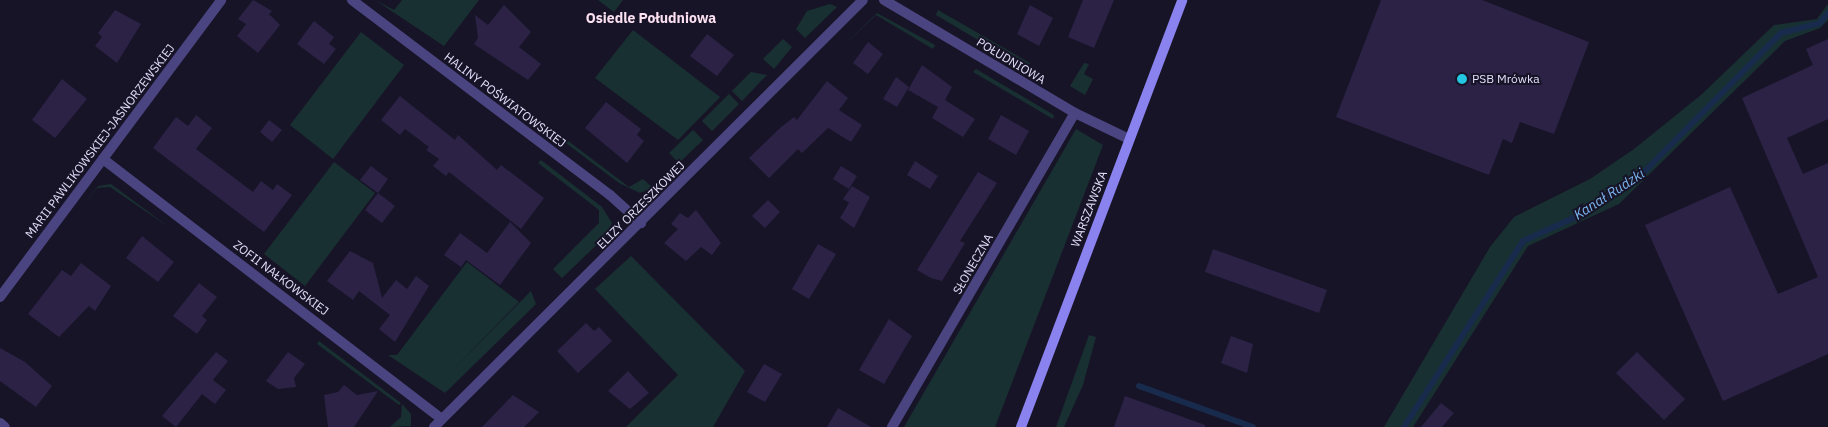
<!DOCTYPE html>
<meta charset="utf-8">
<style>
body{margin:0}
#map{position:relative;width:1828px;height:427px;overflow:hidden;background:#181427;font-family:"IBM Plex Sans",sans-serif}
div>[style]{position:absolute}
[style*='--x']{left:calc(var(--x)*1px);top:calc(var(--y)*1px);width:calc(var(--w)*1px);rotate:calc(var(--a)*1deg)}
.green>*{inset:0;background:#183031}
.stream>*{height:6px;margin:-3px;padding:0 3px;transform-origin:3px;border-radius:3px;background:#182b4c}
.building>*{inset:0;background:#2b2246}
.minor>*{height:10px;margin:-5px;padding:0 5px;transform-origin:5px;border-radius:5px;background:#4a4580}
.secondary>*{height:10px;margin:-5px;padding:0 5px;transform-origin:5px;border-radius:5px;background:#8a82ee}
.dots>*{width:14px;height:14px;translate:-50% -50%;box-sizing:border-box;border:2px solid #181427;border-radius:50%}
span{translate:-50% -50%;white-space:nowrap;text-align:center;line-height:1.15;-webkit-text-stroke:4px #181427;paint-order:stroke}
.street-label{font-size:12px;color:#e3dffb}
.poi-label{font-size:12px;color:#e3dffb}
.left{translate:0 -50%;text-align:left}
.neighbourhood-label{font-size:14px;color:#fbe0f0;font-weight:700}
.water-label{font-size:14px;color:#7ab3ed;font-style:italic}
</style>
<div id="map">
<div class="green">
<div style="clip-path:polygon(375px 0,394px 10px,402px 0,479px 0,444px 46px)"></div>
<div style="clip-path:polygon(598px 0,623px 0,614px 12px)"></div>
<div style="clip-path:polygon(830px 4px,837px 7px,805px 38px,796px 29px,807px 11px)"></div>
<div style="clip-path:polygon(1828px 4px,1828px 20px,1820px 28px,1785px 41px,1619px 204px,1528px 246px,1413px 427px,1384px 427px,1490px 247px,1514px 217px,1590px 179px,1634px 149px,1701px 95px,1774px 25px,1817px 19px)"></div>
<div style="clip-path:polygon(938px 10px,1030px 63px,1027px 69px,936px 15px)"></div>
<div style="clip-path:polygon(877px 13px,935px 45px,933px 49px,876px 15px,838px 51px)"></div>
<div style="clip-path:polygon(633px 30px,720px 97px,678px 140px,595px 78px)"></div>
<div style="clip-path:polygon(361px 32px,404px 65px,333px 159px,290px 125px)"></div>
<div style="clip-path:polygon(783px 39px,792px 47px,774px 69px,763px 59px)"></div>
<div style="clip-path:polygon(1084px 63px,1089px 64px,1084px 74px,1093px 79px,1085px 95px,1070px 86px)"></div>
<div style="clip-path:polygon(976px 69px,1054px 115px,1053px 119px,973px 72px)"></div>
<div style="clip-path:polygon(751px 72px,767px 75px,742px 101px,732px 91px)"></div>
<div style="clip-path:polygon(729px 94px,739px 104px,712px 131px,702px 121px)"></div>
<div style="clip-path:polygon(509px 96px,629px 187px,643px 179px,653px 188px,640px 193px,619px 183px,507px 99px)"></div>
<div style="clip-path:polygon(1076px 129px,1103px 145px,995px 427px,904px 427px)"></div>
<div style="clip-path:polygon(693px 130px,703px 140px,679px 163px,669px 153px)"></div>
<div style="clip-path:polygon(541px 160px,602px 207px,612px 223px,605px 237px,562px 278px,553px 269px,599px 223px,599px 210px,538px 163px)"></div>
<div style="clip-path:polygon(334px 162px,375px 193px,305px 286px,264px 254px)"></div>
<div style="clip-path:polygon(111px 184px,170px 228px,110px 187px,97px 188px,79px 210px,98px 186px)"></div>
<div style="clip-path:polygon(631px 256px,745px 371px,713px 427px,626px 427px,678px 375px,595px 289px)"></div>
<div style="clip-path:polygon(467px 262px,519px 302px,446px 377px,531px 291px,536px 304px,445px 393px,388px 355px,397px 355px)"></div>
<div style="clip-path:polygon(1089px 335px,1096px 337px,1083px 385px,1064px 427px,1056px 427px)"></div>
<div style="clip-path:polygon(319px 341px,401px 403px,399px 405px,317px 344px)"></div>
<div style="clip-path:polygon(402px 404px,411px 414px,411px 426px,390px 427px,401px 417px)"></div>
</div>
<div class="stream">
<div style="--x:1139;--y:386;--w:121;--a:19.8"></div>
<div style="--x:1404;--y:427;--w:221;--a:-57.4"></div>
<div style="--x:1523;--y:241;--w:70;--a:-24.4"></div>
<div style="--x:1587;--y:212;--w:70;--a:-35.1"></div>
<div style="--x:1644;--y:172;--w:195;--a:-45.4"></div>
<div style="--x:1781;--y:33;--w:40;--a:-14.4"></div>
<div style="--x:1820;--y:23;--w:13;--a:-51"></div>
</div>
<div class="building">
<div style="clip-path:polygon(253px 0,272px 11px,269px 14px,280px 25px,258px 53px,237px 36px,246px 24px,238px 19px)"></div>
<div style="clip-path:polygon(1083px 0,1114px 0,1094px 48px,1068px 37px)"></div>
<div style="clip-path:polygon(1381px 0,1482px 0,1589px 42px,1554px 134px,1520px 122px,1512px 143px,1503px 139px,1489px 175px,1336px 117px)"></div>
<div style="clip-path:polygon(504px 5px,531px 32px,519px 47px,541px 64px,528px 80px,474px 44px,478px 38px,475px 15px,488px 25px)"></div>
<div style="clip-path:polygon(1030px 5px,1053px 18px,1039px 46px,1017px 34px)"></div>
<div style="clip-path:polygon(115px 10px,141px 24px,117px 63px,95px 46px,102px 37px,98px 33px)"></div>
<div style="clip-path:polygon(314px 21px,334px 37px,329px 44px,336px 49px,324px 64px,297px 44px)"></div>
<div style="clip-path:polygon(707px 34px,734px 55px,717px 76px,690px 56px)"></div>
<div style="clip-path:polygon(1828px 39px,1828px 119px,1787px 138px,1803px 174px,1828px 163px,1828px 354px,1723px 401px,1645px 225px,1730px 187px,1778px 294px,1818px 277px,1742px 98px,1813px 65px,1806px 49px)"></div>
<div style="clip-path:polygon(868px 42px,883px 54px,868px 74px,853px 63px)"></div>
<div style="clip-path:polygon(922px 65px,952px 87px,945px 100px,975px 119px,963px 137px,932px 118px,938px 107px,908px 90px)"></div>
<div style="clip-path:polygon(896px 77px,909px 87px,897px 107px,883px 99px)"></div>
<div style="clip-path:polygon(62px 79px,87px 99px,55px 138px,32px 120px)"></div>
<div style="clip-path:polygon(827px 81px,848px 98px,839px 110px,862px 125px,851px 142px,828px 128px,802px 153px,798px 149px,769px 178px,749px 158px,781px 127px,794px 117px,797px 120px)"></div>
<div style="clip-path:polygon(400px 96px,455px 140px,458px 135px,497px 170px,501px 165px,544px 198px,521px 229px,449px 172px,446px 176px,433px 166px,439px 159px,426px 150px,429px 147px,405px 129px,400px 135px,381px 120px)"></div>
<div style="clip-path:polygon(606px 102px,641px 129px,637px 135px,644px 141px,627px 163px,585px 128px)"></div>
<div style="clip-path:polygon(196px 115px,212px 128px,196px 149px,253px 192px,261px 181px,273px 190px,277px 184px,292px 195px,264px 232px,153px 148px,176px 117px,188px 126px)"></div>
<div style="clip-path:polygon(1001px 115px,1029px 131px,1016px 155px,988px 139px)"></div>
<div style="clip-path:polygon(269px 120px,282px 130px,272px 142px,260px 132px)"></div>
<div style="clip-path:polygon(915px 161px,938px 176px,930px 189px,907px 175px)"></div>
<div style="clip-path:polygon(371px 166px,388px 179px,378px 193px,360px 180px)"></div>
<div style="clip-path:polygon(841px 166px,857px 176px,849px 189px,833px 179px)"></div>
<div style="clip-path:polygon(978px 172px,997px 183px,960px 241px,965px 243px,942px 281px,931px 278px,917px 270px)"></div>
<div style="clip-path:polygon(852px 186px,870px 197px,854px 228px,840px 218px,849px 203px,854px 206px,843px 199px)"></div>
<div style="clip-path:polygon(378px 193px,395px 206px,382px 223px,365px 210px)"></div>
<div style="clip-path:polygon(768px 200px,780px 212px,765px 228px,752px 216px)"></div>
<div style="clip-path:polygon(696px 210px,721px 243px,712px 255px,701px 247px,686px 261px,664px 243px,678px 229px,671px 224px,680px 213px,688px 218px)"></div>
<div style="clip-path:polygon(510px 222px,531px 243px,500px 285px,466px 260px,461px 267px,444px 255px,460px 233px,487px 253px)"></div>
<div style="clip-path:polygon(142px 236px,174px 262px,158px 282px,126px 258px)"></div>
<div style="clip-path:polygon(818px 244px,836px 254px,809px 299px,792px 289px)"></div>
<div style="clip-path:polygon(1213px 249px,1327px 290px,1319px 313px,1205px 272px)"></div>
<div style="clip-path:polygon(350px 251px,373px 263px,382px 298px,396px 280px,407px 289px,416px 276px,429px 286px,395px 342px,379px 329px,390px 315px,359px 291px,353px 300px,327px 281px)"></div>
<div style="clip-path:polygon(81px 263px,111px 286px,95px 311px,89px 306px,59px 337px,28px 314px,62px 270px,71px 276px)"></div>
<div style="clip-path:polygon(199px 283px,217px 297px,202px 316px,207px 320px,197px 334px,173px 316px)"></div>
<div style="clip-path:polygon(889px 319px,912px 336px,884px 384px,859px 370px)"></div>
<div style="clip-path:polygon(586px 323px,594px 331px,599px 327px,612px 341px,578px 373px,557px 351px)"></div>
<div style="clip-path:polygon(1231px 336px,1253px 344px,1247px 373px,1221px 363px)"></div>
<div style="clip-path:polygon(0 348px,25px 362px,52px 386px,36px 407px,0 381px)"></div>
<div style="clip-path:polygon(216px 352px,228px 361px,213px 380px,226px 390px,215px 404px,202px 394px,176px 427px,162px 416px)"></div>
<div style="clip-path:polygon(288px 352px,305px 364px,294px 378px,296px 387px,278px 389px,266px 381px)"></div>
<div style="clip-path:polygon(1637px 352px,1685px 399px,1664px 420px,1616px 373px)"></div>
<div style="clip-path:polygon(764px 364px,782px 374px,765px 402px,747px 392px)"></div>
<div style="clip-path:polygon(628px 371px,649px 393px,630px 409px,608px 391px)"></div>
<div style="clip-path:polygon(344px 385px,357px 395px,378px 391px,354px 427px,328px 427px,324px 395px,338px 392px)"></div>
<div style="clip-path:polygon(513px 395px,539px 412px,524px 427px,482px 427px)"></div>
<div style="clip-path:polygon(1125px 396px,1205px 425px,1205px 427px,1114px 427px)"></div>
<div style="clip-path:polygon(1441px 403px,1454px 413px,1442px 427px,1421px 427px)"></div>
<div style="clip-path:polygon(838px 408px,871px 427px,827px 427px)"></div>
</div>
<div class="minor">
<div style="--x:352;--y:0;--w:323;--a:37.1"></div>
<div style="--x:610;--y:195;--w:42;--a:42.1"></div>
<div style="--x:884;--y:0;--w:222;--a:30.6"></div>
<div style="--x:1075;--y:113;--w:60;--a:25.7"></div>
<div style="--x:103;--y:159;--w:427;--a:37.5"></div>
<div style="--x:0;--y:297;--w:370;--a:-53.3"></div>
<div style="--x:0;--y:423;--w:6;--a:39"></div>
<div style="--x:434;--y:427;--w:605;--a:-44.87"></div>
<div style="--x:892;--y:427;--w:363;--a:-59.8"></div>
</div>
<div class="secondary">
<div style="--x:1021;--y:427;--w:456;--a:-69.3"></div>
</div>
<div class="dots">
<div style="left:1462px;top:79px;background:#24c6e1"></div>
</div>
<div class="street-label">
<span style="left:1011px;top:61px;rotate:31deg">POŁUDNIOWA</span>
<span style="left:505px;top:100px;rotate:37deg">HALINY POŚWIATOWSKIEJ</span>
<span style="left:100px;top:141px;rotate:-53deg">MARII PAWLIKOWSKIEJ-JASNORZEWSKIEJ</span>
<span style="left:641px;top:205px;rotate:-45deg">ELIZY ORZESZKOWEJ</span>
<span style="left:1089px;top:209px;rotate:-69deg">WARSZAWSKA</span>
<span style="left:973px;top:264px;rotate:-60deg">SŁONECZNA</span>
<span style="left:281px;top:278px;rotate:37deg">ZOFII NAŁKOWSKIEJ</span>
</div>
<div class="poi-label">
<span class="left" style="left:1472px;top:79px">PSB Mrówka</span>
</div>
<div class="neighbourhood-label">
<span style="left:651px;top:18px">Osiedle Południowa</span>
</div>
<div class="water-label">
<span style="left:1609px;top:194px;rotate:-33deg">Kanał Rudzki</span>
</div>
</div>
